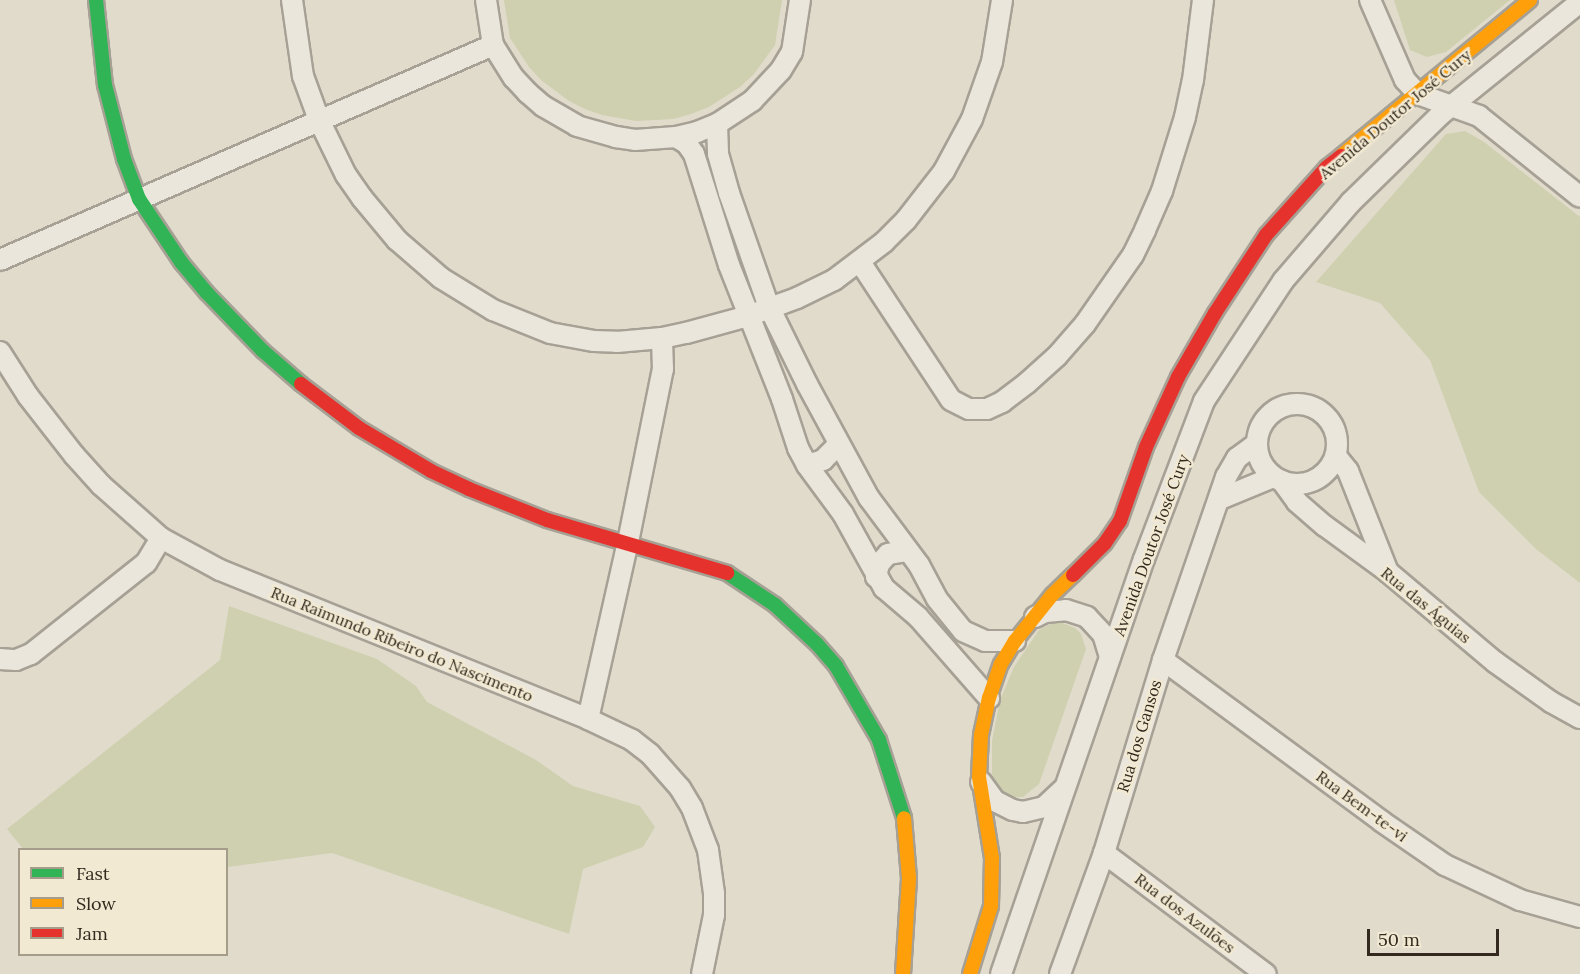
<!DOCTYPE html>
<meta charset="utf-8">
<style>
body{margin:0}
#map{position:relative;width:1580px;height:974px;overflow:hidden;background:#e1dbcc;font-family:Lora,serif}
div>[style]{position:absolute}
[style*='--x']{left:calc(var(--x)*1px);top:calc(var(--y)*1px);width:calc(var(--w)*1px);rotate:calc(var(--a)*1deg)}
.green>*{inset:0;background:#cfd0af}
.roads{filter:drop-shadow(2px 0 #a6a095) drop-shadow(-2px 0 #a6a095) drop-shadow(0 2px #a6a095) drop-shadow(0 -2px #a6a095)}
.street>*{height:20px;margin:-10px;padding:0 10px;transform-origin:10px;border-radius:10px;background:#eae6dc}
.street>.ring{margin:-10px;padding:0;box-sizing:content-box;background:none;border:20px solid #eae6dc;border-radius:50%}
.fast>*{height:14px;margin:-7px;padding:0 7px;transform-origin:7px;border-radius:7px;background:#30b455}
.slow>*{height:14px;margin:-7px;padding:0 7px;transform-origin:7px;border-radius:7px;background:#ff9f0a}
.jam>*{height:14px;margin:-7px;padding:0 7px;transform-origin:7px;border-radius:7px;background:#e5322d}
span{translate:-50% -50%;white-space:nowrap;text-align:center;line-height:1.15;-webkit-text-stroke:5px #f2e9d2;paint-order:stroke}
.street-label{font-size:16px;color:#33291e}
.legend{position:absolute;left:18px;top:848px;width:210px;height:108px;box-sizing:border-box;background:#f2e9d2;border:2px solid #a69c8a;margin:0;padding:8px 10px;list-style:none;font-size:18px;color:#33291e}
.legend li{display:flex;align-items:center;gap:12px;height:30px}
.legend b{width:30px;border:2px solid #a69c8a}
.scale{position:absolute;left:1367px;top:929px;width:132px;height:27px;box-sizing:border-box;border:3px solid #33291e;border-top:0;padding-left:8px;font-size:18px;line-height:21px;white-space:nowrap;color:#33291e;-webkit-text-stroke:4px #f2e9d2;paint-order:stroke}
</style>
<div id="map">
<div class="green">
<div style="clip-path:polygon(504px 0,782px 0,775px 45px,754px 74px,740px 87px,709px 107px,691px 114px,673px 119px,636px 121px,602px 115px,585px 109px,569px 101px,541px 80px,529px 67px,510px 38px)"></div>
<div style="clip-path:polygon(1394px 0,1510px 0,1446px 52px,1427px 57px,1410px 50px)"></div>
<div style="clip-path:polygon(1465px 131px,1484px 142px,1580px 217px,1580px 583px,1536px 549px,1479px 492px,1430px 360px,1380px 303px,1316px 282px,1446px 134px)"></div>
<div style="clip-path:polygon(229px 606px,377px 659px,416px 686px,427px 702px,536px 760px,573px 786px,640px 806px,655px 827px,643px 847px,583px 869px,569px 934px,332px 853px,227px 867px,226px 850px,23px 849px,7px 829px,220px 660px)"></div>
<div style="clip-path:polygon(1060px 622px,1075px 628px,1081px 634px,1086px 649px,1039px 784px,1023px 797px,1009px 797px,992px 784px,992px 741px,1000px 700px,1014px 667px,1039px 630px,1053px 623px)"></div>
</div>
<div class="roads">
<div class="street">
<div style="--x:292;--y:0;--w:77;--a:81.8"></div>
<div style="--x:303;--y:76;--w:47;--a:70"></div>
<div style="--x:319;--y:120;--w:61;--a:63.9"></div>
<div style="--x:346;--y:175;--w:28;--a:55"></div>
<div style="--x:362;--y:198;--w:55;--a:50.2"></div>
<div style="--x:397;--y:240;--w:58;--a:40.8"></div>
<div style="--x:441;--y:278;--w:61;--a:31.6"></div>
<div style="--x:493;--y:310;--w:61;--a:22"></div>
<div style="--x:550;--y:333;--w:45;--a:10.3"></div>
<div style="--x:594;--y:341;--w:23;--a:2"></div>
<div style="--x:617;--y:342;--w:45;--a:-5.1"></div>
<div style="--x:662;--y:338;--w:25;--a:-12"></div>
<div style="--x:686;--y:333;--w:64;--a:-15.3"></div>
<div style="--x:748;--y:316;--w:52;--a:-20.2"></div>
<div style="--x:797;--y:298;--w:41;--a:-25.9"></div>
<div style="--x:834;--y:280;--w:63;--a:-37.2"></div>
<div style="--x:884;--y:242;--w:31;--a:-45"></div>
<div style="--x:906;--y:220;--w:62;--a:-52.2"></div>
<div style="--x:944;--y:171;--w:59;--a:-61.7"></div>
<div style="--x:972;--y:119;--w:60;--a:-70.7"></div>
<div style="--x:992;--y:62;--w:63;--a:-80.8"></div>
<div style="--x:486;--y:0;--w:46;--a:81.2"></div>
<div style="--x:493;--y:45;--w:39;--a:58"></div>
<div style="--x:514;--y:78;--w:21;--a:47"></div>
<div style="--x:528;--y:93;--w:20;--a:41"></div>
<div style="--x:543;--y:106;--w:39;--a:30"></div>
<div style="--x:577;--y:126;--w:41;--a:15.8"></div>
<div style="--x:616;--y:137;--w:19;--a:9"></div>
<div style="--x:635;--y:140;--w:41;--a:-4.2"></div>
<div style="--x:676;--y:137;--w:22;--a:-13"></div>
<div style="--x:697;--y:132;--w:22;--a:-22"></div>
<div style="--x:717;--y:124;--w:42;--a:-33.3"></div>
<div style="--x:752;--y:101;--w:42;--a:-46.9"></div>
<div style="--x:781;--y:70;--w:21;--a:-59"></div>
<div style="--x:792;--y:52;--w:53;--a:-81.3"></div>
<div style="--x:1370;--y:0;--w:87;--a:66.4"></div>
<div style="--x:1405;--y:80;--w:19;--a:47"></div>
<div style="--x:1418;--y:94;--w:65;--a:19.8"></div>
<div style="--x:1479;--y:116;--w:129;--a:38.7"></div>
<div style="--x:717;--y:124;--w:30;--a:88"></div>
<div style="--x:718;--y:154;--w:41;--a:74.2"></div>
<div style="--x:729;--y:193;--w:121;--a:70.7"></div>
<div style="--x:769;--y:307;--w:86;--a:63.7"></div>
<div style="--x:807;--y:384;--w:130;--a:61.5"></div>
<div style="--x:869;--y:498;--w:84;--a:53.3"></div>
<div style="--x:919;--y:565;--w:38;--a:62"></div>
<div style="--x:937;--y:599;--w:41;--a:50.9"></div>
<div style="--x:963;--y:631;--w:24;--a:24"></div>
<div style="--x:985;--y:641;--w:30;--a:0"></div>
<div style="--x:676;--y:137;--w:13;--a:32"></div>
<div style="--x:687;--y:144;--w:12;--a:55"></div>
<div style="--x:694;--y:154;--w:116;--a:72.5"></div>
<div style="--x:729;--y:265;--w:144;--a:68.4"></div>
<div style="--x:782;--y:399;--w:52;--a:71.9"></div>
<div style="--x:798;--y:448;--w:19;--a:62"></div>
<div style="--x:807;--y:465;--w:61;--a:53.7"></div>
<div style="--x:843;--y:514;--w:85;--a:61"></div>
<div style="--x:884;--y:588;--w:45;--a:40.5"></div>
<div style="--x:918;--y:617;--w:108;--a:48.8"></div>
<div style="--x:0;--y:260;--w:538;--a:-23.56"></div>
<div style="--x:860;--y:262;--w:165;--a:56.6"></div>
<div style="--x:951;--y:400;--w:20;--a:27"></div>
<div style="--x:969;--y:409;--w:18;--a:0"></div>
<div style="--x:987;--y:409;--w:17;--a:-25"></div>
<div style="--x:1002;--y:402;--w:31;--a:-37"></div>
<div style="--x:1027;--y:383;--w:40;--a:-42"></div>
<div style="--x:1057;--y:356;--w:43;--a:-48.8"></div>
<div style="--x:1085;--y:324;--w:84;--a:-55.2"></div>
<div style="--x:1133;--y:255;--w:28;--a:-64"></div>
<div style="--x:1145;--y:230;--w:43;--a:-66.4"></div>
<div style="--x:1162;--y:191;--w:77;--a:-72.7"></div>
<div style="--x:1185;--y:117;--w:38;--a:-78"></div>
<div style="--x:1193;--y:80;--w:81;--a:-82.9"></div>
<div style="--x:0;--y:352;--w:52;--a:57.5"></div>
<div style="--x:28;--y:396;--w:75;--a:52.1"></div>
<div style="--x:74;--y:455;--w:40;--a:48"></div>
<div style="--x:101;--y:485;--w:80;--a:41.5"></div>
<div style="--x:161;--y:538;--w:67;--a:28.5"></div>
<div style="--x:220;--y:570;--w:397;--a:22"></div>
<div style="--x:588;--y:719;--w:49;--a:25.5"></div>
<div style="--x:632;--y:740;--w:23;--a:38"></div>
<div style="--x:650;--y:754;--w:45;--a:48.6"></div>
<div style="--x:680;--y:788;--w:23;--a:59"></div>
<div style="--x:692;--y:808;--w:45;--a:69.1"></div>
<div style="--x:708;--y:850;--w:43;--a:82.1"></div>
<div style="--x:714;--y:893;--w:22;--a:90"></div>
<div style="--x:714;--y:915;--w:60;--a:101.5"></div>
<div class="ring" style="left:1257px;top:404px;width:60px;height:60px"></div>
<div style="--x:1336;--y:456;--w:19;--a:51"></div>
<div style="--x:1348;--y:471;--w:109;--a:68.4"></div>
<div style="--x:807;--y:465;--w:17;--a:-17"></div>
<div style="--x:823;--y:460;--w:21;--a:-45"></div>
<div style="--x:1282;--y:481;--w:26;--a:54"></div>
<div style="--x:1297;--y:502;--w:37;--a:41"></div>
<div style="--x:1325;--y:526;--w:78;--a:36.1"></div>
<div style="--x:1388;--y:572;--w:140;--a:40.1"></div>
<div style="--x:1495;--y:662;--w:69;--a:35.5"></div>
<div style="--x:1551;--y:702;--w:33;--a:29"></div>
<div style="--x:1220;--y:499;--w:57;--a:-22.5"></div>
<div style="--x:876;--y:577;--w:13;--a:-77"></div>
<div style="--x:879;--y:564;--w:13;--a:-48"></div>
<div style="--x:888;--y:554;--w:20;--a:-9"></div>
<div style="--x:1035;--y:617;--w:11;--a:-27"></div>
<div style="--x:1045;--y:612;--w:21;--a:-5"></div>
<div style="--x:1066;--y:610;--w:22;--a:18"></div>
<div style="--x:1087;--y:617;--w:23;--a:47"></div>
<div style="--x:1103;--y:634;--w:24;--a:73"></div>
<div style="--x:0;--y:659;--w:16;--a:4"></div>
<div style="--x:16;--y:660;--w:16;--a:-22"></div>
<div style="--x:31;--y:654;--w:147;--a:-38.4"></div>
<div style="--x:146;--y:563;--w:29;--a:-59"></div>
<div style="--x:1163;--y:660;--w:271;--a:36.4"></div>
<div style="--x:1381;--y:821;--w:78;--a:34.5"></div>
<div style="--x:1445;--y:865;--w:83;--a:25"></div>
<div style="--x:1520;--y:900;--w:62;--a:15.8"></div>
<div style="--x:588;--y:719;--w:181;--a:-77.3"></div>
<div style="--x:628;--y:542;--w:177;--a:-78.6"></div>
<div style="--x:663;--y:369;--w:31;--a:-92"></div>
<div style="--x:981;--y:782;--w:24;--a:54"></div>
<div style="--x:995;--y:801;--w:20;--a:27"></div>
<div style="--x:1013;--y:810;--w:10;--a:11"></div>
<div style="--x:1023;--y:812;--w:22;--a:-13"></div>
<div style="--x:1044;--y:807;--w:26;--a:-43"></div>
<div style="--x:1104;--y:853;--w:202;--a:36.8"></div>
<div style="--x:1001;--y:974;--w:439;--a:-71"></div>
<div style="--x:1144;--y:559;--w:169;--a:-69.2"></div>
<div style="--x:1204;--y:401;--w:144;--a:-56.6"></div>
<div style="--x:1283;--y:281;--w:104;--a:-49.3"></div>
<div style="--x:1351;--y:202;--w:124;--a:-44.3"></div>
<div style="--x:1440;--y:115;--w:180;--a:-38.9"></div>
<div style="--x:1060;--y:974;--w:129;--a:-70"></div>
<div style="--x:1104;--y:853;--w:202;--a:-73"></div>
<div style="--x:1163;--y:660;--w:194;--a:-71"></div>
<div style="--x:1226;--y:477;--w:22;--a:-60"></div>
<div style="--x:1237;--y:458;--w:24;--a:-36"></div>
</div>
<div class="fast">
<div style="--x:96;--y:0;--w:85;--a:84"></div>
<div style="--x:105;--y:85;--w:76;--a:75.6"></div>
<div style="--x:124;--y:159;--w:43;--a:69.4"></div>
<div style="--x:139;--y:199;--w:76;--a:56.3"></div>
<div style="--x:181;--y:262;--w:40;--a:50"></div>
<div style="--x:207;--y:293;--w:81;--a:46"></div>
<div style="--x:263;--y:351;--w:50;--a:41"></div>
<div style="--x:727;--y:573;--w:58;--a:33.7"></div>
<div style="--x:775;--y:605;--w:57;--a:42.9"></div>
<div style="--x:817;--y:644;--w:29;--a:49"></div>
<div style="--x:836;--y:666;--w:86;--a:59.8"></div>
<div style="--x:879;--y:740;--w:82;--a:72.2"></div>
</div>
<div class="slow">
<div style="--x:1341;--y:156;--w:245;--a:-39.5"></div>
<div style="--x:903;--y:974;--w:96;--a:-86.4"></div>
<div style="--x:909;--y:878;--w:60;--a:-94.8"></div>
<div style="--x:970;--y:974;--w:71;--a:-72.8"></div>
<div style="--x:991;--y:906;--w:48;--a:-88.8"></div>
<div style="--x:992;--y:858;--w:82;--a:-99.1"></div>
<div style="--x:979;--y:777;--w:42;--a:-87.3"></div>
<div style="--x:981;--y:735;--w:38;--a:-78"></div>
<div style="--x:989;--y:698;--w:36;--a:-71"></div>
<div style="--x:1001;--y:664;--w:27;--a:-59"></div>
<div style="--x:1015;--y:641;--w:59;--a:-51.2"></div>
<div style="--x:1052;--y:595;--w:29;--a:-44"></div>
</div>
<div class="jam">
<div style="--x:301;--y:384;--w:73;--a:37.2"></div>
<div style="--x:359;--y:428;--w:84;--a:30.8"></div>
<div style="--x:431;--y:471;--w:42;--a:25.3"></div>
<div style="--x:469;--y:489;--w:84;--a:21.7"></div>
<div style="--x:547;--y:520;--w:188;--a:16.4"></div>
<div style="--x:1073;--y:575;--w:45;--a:-45"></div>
<div style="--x:1105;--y:543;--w:27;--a:-56"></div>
<div style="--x:1120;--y:521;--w:78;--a:-70.6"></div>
<div style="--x:1146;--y:447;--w:77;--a:-65.4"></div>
<div style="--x:1178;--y:377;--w:74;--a:-60"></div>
<div style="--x:1215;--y:313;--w:93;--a:-56.8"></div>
<div style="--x:1266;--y:235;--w:91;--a:-48.1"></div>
<div style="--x:1327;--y:167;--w:18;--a:-38"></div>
</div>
</div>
<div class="street-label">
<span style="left:1395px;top:114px;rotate:-40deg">Avenida Doutor José Cury</span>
<span style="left:1151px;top:545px;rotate:-70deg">Avenida Doutor José Cury</span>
<span style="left:1426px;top:605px;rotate:39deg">Rua das Águias</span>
<span style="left:402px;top:644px;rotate:22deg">Rua Raimundo Ribeiro do Nascimento</span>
<span style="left:1139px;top:736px;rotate:-73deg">Rua dos Gansos</span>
<span style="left:1362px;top:806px;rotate:36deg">Rua Bem-te-vi</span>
<span style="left:1185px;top:913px;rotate:37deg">Rua dos Azulões</span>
</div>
<ul class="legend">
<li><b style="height:8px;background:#30b455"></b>Fast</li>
<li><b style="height:8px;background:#ff9f0a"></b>Slow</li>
<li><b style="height:8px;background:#e5322d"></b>Jam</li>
</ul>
<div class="scale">50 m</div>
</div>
